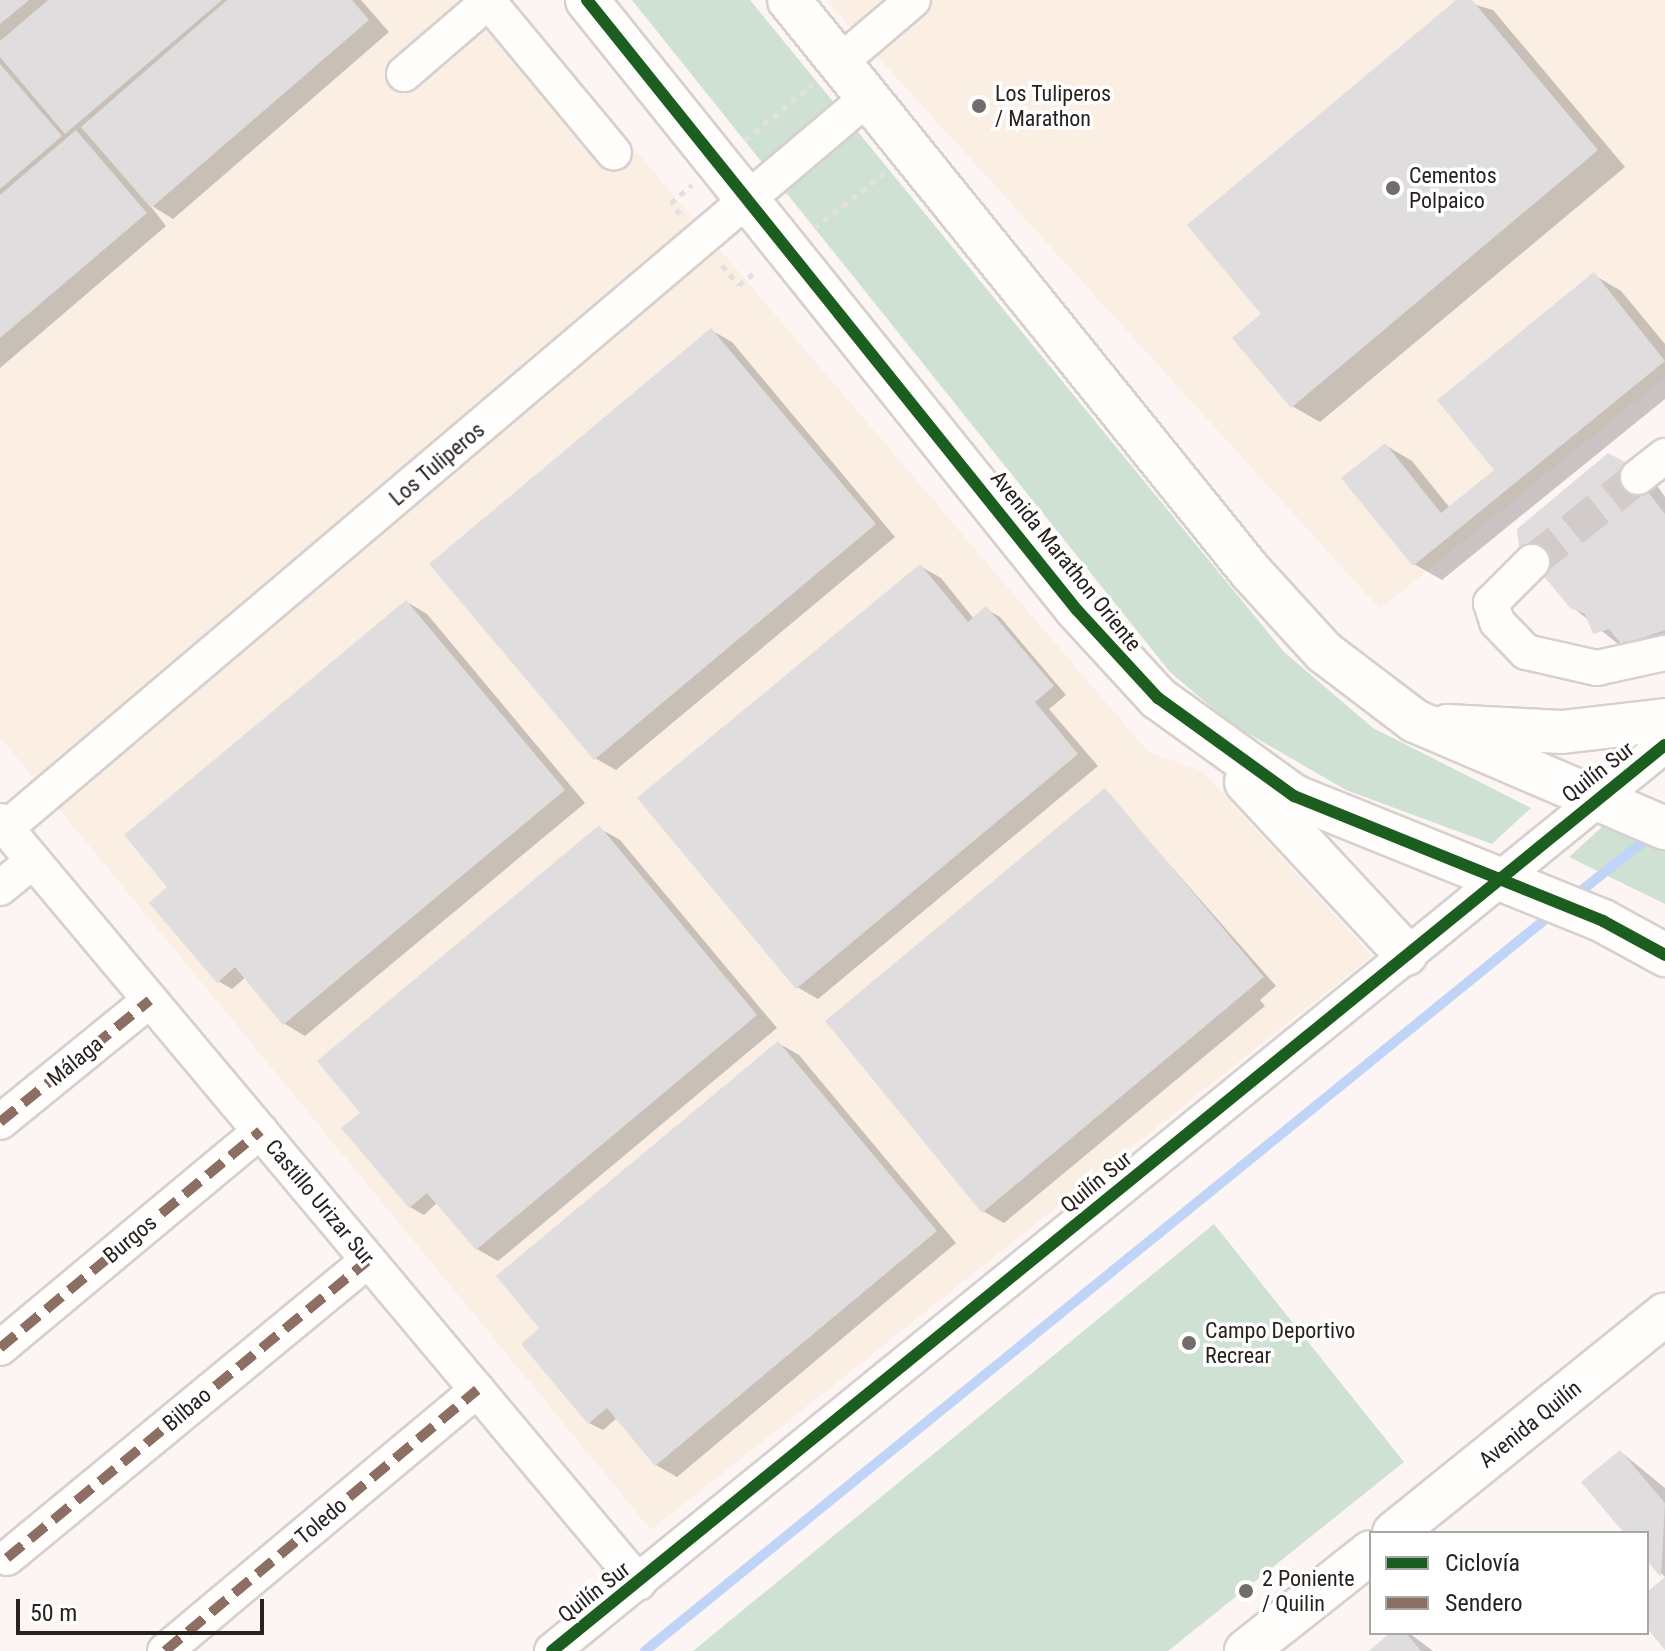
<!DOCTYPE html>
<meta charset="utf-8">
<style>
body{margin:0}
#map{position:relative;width:1665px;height:1651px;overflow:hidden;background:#fcf5f4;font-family:"Roboto Condensed",sans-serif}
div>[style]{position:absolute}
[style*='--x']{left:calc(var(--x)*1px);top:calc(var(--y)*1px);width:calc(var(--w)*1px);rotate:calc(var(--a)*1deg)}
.industrial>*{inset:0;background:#fbefe4}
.green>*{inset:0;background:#cee1d2}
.shadow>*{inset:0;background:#0003}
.stream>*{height:10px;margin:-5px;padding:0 5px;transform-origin:5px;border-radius:5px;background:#c0d4f7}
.building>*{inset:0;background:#e0dddf}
.minor-tunnel>*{height:34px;margin-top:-17px;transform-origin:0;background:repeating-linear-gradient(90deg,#d2cbc9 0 34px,transparent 0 51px)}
.path>*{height:5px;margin-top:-2.5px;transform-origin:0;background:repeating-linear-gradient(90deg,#e2e0e0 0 6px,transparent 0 12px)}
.roads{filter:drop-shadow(2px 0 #d6d0ce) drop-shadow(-2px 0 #d6d0ce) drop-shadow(0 2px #d6d0ce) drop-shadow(0 -2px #d6d0ce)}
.minor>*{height:34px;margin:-17px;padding:0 17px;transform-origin:17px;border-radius:17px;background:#fffefd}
.major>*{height:42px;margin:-21px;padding:0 21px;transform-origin:21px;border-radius:21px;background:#fffefd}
.quiet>*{height:10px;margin-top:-5px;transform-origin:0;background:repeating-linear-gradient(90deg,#8d6e63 0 20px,transparent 0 30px)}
.cycleway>*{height:12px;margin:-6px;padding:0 6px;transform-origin:6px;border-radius:6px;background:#1b5e20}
.dots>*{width:22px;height:22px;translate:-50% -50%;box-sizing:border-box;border:4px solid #fff;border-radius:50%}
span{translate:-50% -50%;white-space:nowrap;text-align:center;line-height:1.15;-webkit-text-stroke:7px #fff;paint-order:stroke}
.poi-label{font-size:22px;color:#28221f}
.left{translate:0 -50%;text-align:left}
.street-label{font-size:22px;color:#28221f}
.legend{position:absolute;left:1369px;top:1531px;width:280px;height:104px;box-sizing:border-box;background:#fff;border:2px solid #a9a7a5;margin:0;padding:10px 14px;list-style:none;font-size:24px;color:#28221f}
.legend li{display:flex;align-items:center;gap:16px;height:40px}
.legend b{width:40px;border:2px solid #a9a7a5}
.scale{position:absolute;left:16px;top:1599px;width:248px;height:36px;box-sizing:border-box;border:4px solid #28221f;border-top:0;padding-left:10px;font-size:24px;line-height:28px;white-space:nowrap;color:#28221f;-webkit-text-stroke:6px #fff;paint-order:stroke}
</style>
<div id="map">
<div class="industrial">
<div style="clip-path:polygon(0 0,507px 0,1148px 752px,1202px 771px,1372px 956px,651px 1530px,0 737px)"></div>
<div style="clip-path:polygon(826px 0,1665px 0,1665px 377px,1380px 609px)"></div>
</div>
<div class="green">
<div style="clip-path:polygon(632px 0,750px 0,1284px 652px,1373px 728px,1531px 808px,1492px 844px,1346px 790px,1230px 723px,1170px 672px)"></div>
<div style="clip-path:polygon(1603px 826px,1665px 846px,1665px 904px,1569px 857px)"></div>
<div style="clip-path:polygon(1214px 1224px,1404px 1462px,1168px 1651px,693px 1651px)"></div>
</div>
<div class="shadow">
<div style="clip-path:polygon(0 0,361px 0,389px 32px,173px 219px,149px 204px,166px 226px,0 368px)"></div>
<div style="clip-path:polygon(1459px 0,1493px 10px,1625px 167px,1320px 422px,1292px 406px,1264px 314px)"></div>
<div style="clip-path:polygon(1594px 275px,1621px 291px,1665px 344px,1665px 399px,1442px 580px,1414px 564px,1385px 445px,1412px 461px,1450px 508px,1497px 470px)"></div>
<div style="clip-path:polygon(711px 330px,732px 342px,895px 537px,616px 770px,595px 758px)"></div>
<div style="clip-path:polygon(1653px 480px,1665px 497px,1665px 653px,1623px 648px,1571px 606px)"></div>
<div style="clip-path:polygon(920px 566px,941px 578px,974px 619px,986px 609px,1000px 617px,1066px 695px,1049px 709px,1098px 766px,818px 999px,797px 987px)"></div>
<div style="clip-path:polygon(407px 602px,427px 614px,585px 803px,305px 1036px,285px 1024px,246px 977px,232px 989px,218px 981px,168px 890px)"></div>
<div style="clip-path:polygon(1105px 791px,1276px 986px,1260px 1000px,1265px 1006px,1004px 1223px,983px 1211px)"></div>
<div style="clip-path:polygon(599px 828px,620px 840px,777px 1028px,498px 1261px,477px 1249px,438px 1202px,424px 1215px,410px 1207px)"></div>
<div style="clip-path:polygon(778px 1043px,799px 1055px,956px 1243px,677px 1477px,656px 1465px,617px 1418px,603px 1430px,589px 1423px,539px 1331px)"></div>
<div style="clip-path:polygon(1621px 1452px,1665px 1488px,1665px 1577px,1647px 1558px,1647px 1533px,1626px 1533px)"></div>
<div style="clip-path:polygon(1394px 1633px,1409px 1633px,1433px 1651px,1372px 1651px)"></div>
</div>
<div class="stream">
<div style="--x:1572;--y:898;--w:103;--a:-38.3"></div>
<div style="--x:645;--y:1651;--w:1170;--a:-39.1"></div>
</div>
<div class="building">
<div style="clip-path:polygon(0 0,29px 0,0 24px)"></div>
<div style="clip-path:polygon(48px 0,222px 0,65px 134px,0 57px,0 41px)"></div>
<div style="clip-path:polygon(227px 0,352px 0,369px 20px,151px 208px,81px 127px)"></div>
<div style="clip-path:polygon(1456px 0,1472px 0,1598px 150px,1291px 408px,1232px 338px,1261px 314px,1187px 225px)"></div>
<div style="clip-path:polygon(0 64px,62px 136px,0 189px)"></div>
<div style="clip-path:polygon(76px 130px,147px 213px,0 338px,0 195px)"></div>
<div style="clip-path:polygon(1594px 272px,1665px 361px,1413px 566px,1341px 478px,1385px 443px,1441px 513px,1494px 470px,1437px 400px)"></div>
<div style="clip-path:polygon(711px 328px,876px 524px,594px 760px,429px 564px)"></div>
<div style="clip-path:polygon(1608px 453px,1625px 462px,1665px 514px,1665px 630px,1622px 645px,1609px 629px,1593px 634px,1585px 614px,1570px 608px,1519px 546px,1517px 529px)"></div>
<div style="clip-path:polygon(920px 564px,968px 622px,986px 606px,1054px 686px,1035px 702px,1078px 754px,796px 989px,637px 798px)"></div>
<div style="clip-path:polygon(406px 600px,565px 790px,283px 1025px,235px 967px,217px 983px,149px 903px,167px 887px,124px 835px)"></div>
<div style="clip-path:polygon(1105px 788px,1264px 977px,982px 1213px,825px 1021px)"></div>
<div style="clip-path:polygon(599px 825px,757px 1015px,476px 1250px,427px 1193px,409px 1208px,341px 1128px,360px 1113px,317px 1061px)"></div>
<div style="clip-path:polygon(778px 1041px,937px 1231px,655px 1466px,607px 1408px,588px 1424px,521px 1344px,539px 1328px,496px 1276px)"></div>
<div style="clip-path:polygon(1620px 1450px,1665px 1503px,1661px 1577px,1647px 1561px,1647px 1533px,1624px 1533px,1581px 1482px)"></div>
<div style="clip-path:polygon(1665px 1577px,1665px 1650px,1647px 1628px,1647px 1592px)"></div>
<div style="clip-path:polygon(1390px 1633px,1406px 1633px,1421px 1651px,1369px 1651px)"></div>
</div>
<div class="minor-tunnel">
<div style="--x:1532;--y:562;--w:136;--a:-38.7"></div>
</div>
<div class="path">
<div style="--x:745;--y:140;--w:87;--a:-39.4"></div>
<div style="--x:680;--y:214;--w:14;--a:-129"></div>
<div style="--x:671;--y:203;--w:28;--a:-41"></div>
<div style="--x:814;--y:228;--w:90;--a:-37.8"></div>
<div style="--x:722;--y:265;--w:26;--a:50"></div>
<div style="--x:739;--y:285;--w:24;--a:-38"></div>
</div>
<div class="roads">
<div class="minor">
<div style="--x:488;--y:1;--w:197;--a:50.3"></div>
<div style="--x:839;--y:63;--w:97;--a:-40.4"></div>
<div style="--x:404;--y:74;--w:113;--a:-40.7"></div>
<div style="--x:1638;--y:477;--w:34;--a:-38"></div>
<div style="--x:1532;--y:562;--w:58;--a:135"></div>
<div style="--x:1491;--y:603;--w:20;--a:72"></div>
<div style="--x:1497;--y:622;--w:42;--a:46"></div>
<div style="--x:1526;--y:652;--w:73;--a:12.7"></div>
<div style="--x:1597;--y:668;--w:70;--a:-12.4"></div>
<div style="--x:0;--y:821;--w:994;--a:50.02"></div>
<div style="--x:6;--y:828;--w:1129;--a:-40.29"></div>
<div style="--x:0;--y:888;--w:43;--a:-39.3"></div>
<div style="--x:0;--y:1122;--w:193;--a:-39.1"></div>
<div style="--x:0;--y:1348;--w:339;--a:-39.8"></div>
<div style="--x:7;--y:1558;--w:468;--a:-39.5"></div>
<div style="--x:165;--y:1651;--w:407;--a:-39.9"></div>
<div style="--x:552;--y:1651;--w:1435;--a:-39.15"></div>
</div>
<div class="major">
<div style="--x:587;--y:0;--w:782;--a:51.23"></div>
<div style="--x:1077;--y:610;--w:120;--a:47.4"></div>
<div style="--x:1158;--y:698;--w:168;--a:35.8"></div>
<div style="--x:1294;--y:796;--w:333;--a:22"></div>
<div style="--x:1603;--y:921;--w:71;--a:28.7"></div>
<div style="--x:789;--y:0;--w:734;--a:51.08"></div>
<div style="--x:1250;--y:571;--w:110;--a:47.6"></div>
<div style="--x:1324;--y:652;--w:114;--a:37.2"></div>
<div style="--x:1415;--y:721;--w:272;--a:23.2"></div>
<div style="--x:1447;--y:726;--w:115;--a:3"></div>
<div style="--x:1562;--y:732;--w:104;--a:-6.6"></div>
<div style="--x:1246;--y:782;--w:235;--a:47.1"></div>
<div style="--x:1394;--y:1533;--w:348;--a:-38.9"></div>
<div style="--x:1246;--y:1651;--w:159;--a:-38.4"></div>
</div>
</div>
<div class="quiet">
<div style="--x:0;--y:1122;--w:193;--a:-39.1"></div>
<div style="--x:0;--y:1348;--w:339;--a:-39.8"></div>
<div style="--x:7;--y:1558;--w:468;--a:-39.5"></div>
<div style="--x:165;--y:1651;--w:407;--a:-39.9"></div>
</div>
<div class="cycleway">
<div style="--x:587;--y:0;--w:782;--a:51.23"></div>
<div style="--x:1077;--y:610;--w:120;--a:47.4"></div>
<div style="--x:1158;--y:698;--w:168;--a:35.8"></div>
<div style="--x:1294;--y:796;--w:333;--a:22"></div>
<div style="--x:1603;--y:921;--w:71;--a:28.7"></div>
<div style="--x:552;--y:1651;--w:1435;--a:-39.15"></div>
</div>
<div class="dots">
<div style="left:979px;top:106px;background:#726c6a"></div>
<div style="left:1393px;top:188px;background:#726c6a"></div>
<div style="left:1189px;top:1343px;background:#726c6a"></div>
<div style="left:1246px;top:1591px;background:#726c6a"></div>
</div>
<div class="poi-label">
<span class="left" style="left:995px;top:106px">Los Tuliperos<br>/ Marathon</span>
<span class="left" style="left:1409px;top:188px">Cementos<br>Polpaico</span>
<span class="left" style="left:1205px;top:1343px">Campo Deportivo<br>Recrear</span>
<span class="left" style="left:1262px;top:1591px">2 Poniente<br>/ Quilin</span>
</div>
<div class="street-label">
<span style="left:437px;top:464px;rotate:-40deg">Los Tuliperos</span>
<span style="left:1066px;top:561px;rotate:51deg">Avenida Marathon Oriente</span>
<span style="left:1598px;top:772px;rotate:-38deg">Quilín Sur</span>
<span style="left:75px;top:1061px;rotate:-39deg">Málaga</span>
<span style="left:1096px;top:1182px;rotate:-39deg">Quilín Sur</span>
<span style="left:320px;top:1202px;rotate:50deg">Castillo Urizar Sur</span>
<span style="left:130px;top:1239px;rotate:-40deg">Burgos</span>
<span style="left:187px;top:1409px;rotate:-40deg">Bilbao</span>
<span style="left:1530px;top:1424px;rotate:-39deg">Avenida Quilín</span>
<span style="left:321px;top:1521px;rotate:-40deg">Toledo</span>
<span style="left:594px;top:1592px;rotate:-38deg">Quilín Sur</span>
</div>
<ul class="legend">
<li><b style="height:10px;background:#1b5e20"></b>Ciclovía</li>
<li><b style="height:10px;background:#8d6e63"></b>Sendero</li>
</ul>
<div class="scale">50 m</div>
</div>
